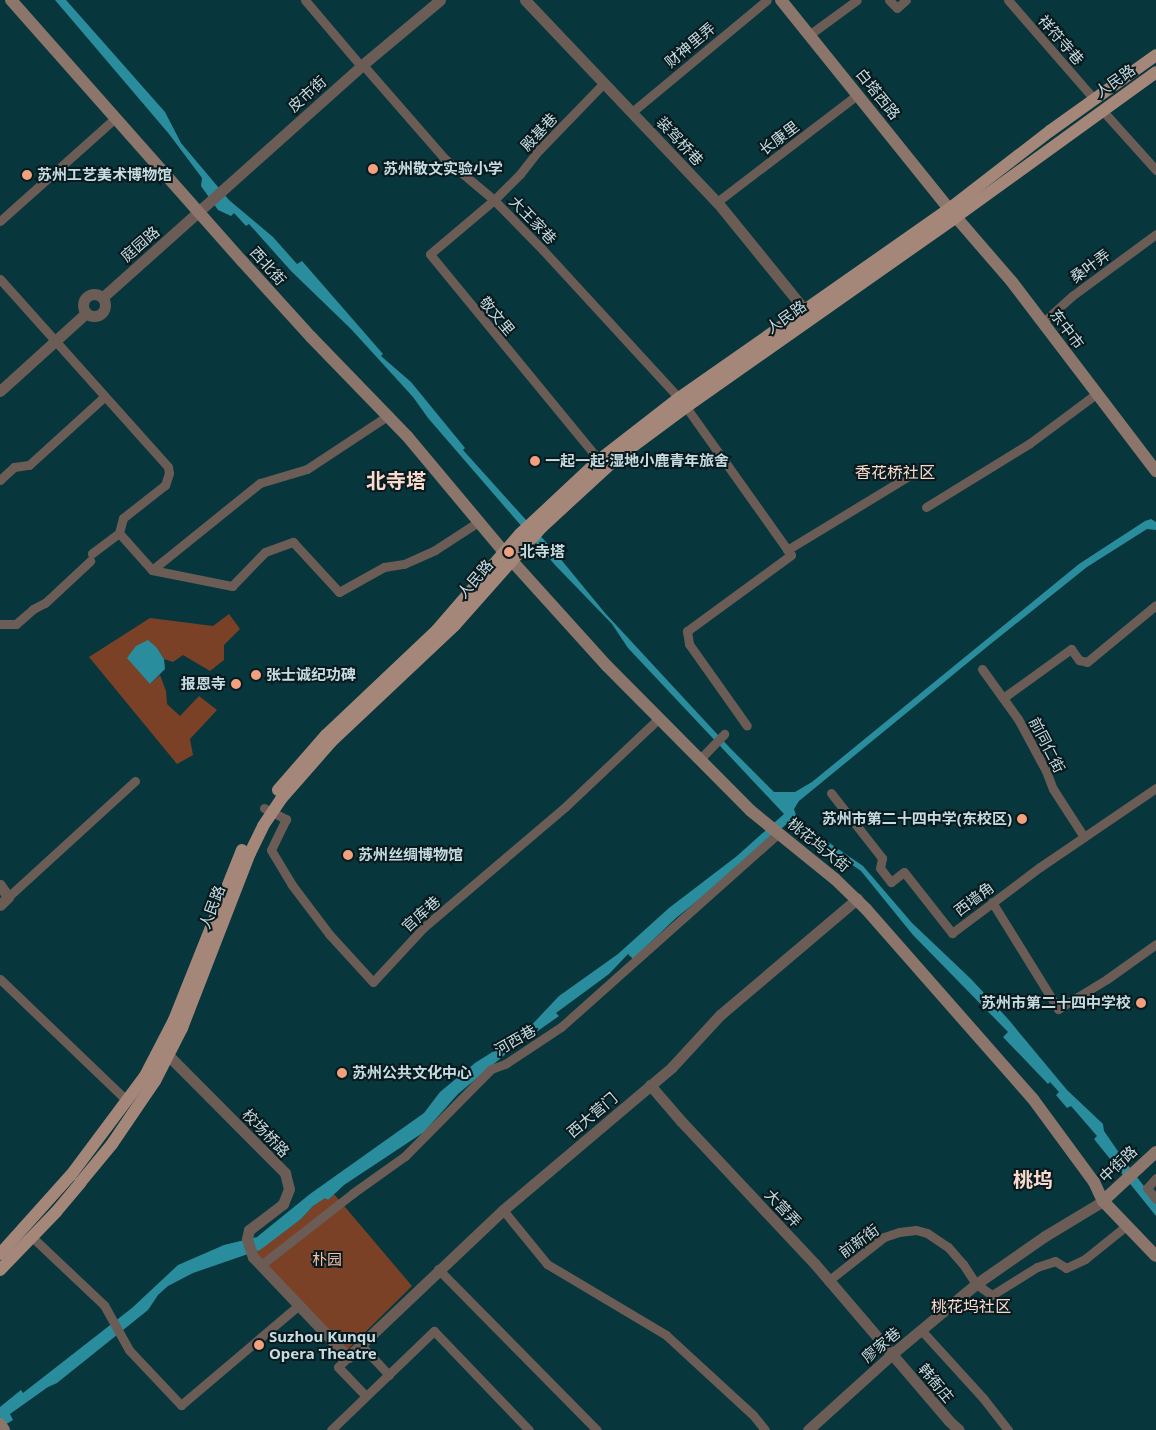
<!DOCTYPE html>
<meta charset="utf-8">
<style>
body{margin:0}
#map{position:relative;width:1156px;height:1430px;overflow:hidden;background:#07363d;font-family:"Noto Sans","Noto Sans SC",sans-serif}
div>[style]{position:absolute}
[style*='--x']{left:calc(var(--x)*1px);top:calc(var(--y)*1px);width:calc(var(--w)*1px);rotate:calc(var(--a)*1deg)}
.green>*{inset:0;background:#7b4127}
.water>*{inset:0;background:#2a8d9d}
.minor>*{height:9px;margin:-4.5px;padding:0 4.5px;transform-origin:4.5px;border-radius:4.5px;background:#6b5c56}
.tertiary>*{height:11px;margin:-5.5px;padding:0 5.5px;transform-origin:5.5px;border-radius:5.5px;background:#6b5c56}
.tertiary>.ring{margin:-5.5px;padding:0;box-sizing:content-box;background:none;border:11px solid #6b5c56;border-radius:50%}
.secondary>*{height:12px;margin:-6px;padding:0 6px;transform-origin:6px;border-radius:6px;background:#8c756b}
.primary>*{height:12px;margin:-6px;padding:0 6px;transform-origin:6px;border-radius:6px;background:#a5877a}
.dots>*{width:14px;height:14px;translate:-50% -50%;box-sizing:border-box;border:2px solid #091a1e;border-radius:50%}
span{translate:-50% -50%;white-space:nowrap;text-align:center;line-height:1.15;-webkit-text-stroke:4px #091a1e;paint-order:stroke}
.street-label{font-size:15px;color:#c6dce1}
.poi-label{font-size:15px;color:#c6dce1;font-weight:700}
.left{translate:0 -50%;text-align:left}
.right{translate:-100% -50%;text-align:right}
.park-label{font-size:15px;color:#f6bfa6}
.neighbourhood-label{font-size:16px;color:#f9dacc}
.district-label{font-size:20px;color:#f9dacc;font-weight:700}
</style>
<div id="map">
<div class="green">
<div style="clip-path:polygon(229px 614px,240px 629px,224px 645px,224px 660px,210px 671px,183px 655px,173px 662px,164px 659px,157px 648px,150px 684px,160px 675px,166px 691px,167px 704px,180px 716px,199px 696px,217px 710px,190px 739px,193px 755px,177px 764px,89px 657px,150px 618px,213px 626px)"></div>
<div style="clip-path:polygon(334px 1194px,412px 1286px,346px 1351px,253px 1254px,301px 1219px,313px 1206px,325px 1197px,328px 1200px)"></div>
</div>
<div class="water">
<div style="clip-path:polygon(55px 0,66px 0,165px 112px,181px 143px,229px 200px,273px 237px,297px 264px,302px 261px,383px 354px,381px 356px,411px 382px,465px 448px,463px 450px,554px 551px,605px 613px,730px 748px,774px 792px,795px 792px,812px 782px,1079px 564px,1145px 521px,1151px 519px,1156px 522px,1156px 530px,1147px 529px,1087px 567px,993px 642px,799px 801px,794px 809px,796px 815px,793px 818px,863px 866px,912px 923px,971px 979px,1008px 1019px,1067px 1090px,1103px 1124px,1104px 1131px,1124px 1160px,1156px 1202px,1156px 1216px,1094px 1139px,1097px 1136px,1071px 1106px,1067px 1108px,1056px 1095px,1059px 1092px,1050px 1082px,1048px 1084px,1003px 1037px,1008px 1032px,913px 935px,861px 871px,790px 821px,733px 872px,676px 918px,633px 959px,628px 954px,609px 974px,556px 1013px,559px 1016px,508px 1052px,458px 1094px,424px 1132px,344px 1185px,328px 1200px,325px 1198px,313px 1206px,301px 1219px,260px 1250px,193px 1273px,168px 1286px,158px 1295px,148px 1310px,57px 1383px,48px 1387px,10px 1414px,13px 1420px,0 1428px,0 1407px,21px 1390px,23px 1393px,132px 1308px,178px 1265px,224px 1245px,257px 1237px,310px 1194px,424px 1113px,440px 1092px,475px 1063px,527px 1030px,559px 996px,618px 954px,669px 908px,737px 856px,784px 814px,628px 648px,612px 624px,555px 565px,428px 418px,413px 397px,351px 329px,291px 271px,249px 224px,246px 226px,234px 213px,231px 216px,218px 210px,201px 186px,202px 178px,169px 134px)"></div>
<div style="clip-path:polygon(148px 640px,157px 648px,164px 659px,165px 669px,150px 684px,127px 658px,136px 646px)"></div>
</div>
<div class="minor">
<div style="--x:305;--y:0;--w:87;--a:49.7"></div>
<div style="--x:889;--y:0;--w:11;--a:45"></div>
<div style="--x:897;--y:8;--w:12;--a:-42"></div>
<div style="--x:1008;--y:0;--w:131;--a:49"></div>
<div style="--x:809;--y:35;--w:59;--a:-36.1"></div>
<div style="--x:363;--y:65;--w:123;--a:48.9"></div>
<div style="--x:444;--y:158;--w:65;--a:40"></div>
<div style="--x:494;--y:200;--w:69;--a:45.6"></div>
<div style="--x:542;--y:249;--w:202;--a:47.4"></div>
<div style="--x:1102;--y:110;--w:81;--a:48"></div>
<div style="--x:632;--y:112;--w:175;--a:-39.7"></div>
<div style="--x:717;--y:202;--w:176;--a:-37.4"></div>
<div style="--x:0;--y:221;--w:154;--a:-41.8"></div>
<div style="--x:0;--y:279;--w:252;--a:48.2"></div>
<div style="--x:168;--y:467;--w:6;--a:81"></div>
<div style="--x:169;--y:473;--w:13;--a:108"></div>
<div style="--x:165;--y:485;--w:53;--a:141.8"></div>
<div style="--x:123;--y:518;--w:16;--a:105"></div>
<div style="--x:119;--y:533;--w:34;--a:143"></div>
<div style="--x:1042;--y:323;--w:40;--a:-42"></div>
<div style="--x:1072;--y:296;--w:104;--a:-36.4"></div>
<div style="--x:686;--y:407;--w:181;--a:54.6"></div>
<div style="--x:791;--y:555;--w:129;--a:143.8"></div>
<div style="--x:687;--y:631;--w:13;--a:81"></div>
<div style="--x:689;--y:644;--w:100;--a:54.7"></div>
<div style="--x:599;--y:460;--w:266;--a:-129.4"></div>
<div style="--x:430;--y:254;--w:84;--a:-40.2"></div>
<div style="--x:494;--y:200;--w:37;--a:-45"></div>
<div style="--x:520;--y:174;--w:31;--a:-52"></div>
<div style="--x:539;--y:150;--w:93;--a:-45.9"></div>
<div style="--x:0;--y:480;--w:19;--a:-43"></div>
<div style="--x:14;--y:467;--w:15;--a:-8"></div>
<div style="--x:29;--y:465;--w:101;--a:-42.2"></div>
<div style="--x:926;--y:507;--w:122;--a:-31.6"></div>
<div style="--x:1030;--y:443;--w:82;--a:-36.6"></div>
<div style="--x:119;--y:533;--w:50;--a:48.3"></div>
<div style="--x:152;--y:570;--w:82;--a:11.3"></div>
<div style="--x:232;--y:586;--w:47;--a:-45.9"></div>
<div style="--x:265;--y:552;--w:30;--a:-20"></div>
<div style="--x:293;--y:542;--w:68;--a:47.4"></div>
<div style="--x:339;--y:592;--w:51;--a:-29.1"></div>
<div style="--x:384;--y:567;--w:20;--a:-9"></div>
<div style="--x:404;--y:564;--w:34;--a:-24"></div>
<div style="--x:435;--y:550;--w:51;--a:-33.1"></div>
<div style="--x:787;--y:550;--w:140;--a:-31.3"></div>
<div style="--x:152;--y:570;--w:139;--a:-38.9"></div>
<div style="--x:260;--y:483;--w:49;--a:-16.6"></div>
<div style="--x:307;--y:469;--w:98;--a:-33.4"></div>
<div style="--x:0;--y:624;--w:16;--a:0"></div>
<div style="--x:16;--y:624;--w:23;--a:-41"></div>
<div style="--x:33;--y:609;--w:13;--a:-27"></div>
<div style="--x:45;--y:603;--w:62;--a:-43"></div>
<div style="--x:982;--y:669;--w:62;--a:54.2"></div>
<div style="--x:1018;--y:719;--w:59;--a:61.7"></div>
<div style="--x:1046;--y:771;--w:19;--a:69"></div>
<div style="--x:1053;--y:789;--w:57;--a:57.1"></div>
<div style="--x:1003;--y:698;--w:84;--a:-35.8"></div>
<div style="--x:1071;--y:649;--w:14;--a:54"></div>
<div style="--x:1079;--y:660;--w:8;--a:14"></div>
<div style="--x:1087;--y:662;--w:89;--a:-39.6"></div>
<div style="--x:700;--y:759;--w:35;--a:-46"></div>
<div style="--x:831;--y:793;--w:83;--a:51.9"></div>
<div style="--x:882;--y:858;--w:10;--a:101"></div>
<div style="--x:880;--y:868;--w:18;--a:52"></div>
<div style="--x:891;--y:882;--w:16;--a:-38"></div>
<div style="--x:904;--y:872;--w:78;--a:51.8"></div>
<div style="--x:952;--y:933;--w:110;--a:-36.9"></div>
<div style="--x:1040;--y:867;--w:140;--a:-34.3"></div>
<div style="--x:264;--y:808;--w:25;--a:27"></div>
<div style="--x:286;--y:819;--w:34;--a:116"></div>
<div style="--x:271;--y:850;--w:41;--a:59"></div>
<div style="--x:292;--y:885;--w:61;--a:52.9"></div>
<div style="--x:329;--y:934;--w:65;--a:47.5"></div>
<div style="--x:373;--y:982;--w:75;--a:-47.2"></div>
<div style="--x:424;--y:927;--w:185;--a:-40.4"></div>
<div style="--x:565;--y:807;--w:129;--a:-43.4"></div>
<div style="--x:8;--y:897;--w:172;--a:-42.4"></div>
<div style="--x:992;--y:902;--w:126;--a:58.3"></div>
<div style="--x:1058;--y:1009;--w:57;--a:-31.5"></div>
<div style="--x:1107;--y:979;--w:60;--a:-35.5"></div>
<div style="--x:0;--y:979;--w:176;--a:43.8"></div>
<div style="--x:1156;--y:1178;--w:13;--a:132"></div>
<div style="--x:1147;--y:1188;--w:14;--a:51"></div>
<div style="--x:503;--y:1210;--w:70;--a:50.8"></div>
<div style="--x:547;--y:1264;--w:139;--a:30.8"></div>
<div style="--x:666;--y:1335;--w:118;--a:42.6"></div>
<div style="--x:753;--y:1415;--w:19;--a:51"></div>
<div style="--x:32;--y:1237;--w:99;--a:43.4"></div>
<div style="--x:104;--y:1305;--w:51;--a:60.9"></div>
<div style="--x:129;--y:1350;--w:76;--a:46.6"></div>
<div style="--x:181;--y:1405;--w:155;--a:-40.3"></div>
<div style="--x:261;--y:1265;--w:117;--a:-38"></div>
<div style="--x:353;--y:1193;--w:64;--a:-35.4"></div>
<div style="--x:405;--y:1156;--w:122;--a:-45.3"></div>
<div style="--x:491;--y:1069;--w:15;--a:-20"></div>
<div style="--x:505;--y:1064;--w:67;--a:-33.5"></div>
<div style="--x:561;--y:1027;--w:292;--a:-41.7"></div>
<div style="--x:438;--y:1269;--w:226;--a:45.4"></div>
<div style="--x:828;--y:1281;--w:71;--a:-38.2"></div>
<div style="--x:884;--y:1237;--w:16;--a:-18"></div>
<div style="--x:899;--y:1232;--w:17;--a:-7"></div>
<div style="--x:916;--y:1230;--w:11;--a:15"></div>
<div style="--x:927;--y:1233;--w:25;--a:34"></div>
<div style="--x:948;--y:1247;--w:23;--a:49"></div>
<div style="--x:963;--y:1264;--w:24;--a:57"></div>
<div style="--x:976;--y:1284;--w:19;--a:35"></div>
<div style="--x:992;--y:1295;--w:53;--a:-31.9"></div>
<div style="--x:1037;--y:1267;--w:19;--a:-18"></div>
<div style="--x:1055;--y:1261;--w:13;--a:32"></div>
<div style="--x:1066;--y:1268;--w:21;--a:-25"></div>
<div style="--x:1085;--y:1259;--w:53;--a:-38.8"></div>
<div style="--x:922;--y:1331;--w:91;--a:47.7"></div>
<div style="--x:983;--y:1398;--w:41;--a:52"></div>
<div style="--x:361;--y:1345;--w:41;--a:47"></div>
<div style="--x:348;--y:1357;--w:14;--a:135"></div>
<div style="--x:338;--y:1367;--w:40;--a:46"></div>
<div style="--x:331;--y:1430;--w:143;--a:-43.9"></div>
<div style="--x:434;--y:1331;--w:137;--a:46.2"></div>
</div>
<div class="tertiary">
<div style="--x:525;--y:0;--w:279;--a:46.5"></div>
<div style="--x:717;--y:202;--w:138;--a:50.9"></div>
<div class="ring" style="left:83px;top:294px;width:11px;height:11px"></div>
<div style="--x:103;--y:297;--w:346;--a:-41.8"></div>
<div style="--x:361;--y:66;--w:103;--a:-39.9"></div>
<div style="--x:0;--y:391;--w:116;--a:-42.2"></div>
<div style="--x:0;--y:885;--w:14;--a:56"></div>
<div style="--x:8;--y:897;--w:11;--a:135"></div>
<div style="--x:162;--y:1049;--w:175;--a:45.2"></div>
<div style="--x:285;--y:1173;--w:16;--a:76"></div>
<div style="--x:289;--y:1189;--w:16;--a:112"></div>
<div style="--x:283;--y:1204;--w:43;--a:142.6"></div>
<div style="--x:249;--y:1230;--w:9;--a:103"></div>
<div style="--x:247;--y:1239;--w:19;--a:72"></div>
<div style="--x:253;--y:1257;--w:138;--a:46.5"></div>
<div style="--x:348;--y:1357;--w:214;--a:-43.5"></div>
<div style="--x:503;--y:1210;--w:221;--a:-40.2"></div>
<div style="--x:672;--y:1067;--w:71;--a:-47.3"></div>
<div style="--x:720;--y:1015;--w:180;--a:-40.3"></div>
<div style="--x:650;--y:1085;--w:48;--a:49.3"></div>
<div style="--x:681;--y:1121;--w:196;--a:46.9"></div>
<div style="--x:815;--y:1264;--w:206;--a:49.5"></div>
<div style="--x:949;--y:1421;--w:13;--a:42"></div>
<div style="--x:808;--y:1430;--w:113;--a:-42.1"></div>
<div style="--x:892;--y:1354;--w:109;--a:-39.8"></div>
<div style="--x:976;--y:1284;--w:84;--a:-34.8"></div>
<div style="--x:1045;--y:1236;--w:68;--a:-31.1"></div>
</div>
<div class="secondary">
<div style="--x:11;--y:0;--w:349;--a:48.5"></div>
<div style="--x:242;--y:261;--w:103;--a:47.8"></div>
<div style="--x:311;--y:337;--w:138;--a:45.9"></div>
<div style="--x:407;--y:436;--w:150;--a:50.1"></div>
<div style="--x:503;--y:551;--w:155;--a:47.9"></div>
<div style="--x:607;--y:666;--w:204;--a:45.2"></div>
<div style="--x:751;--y:811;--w:108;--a:39"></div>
<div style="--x:835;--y:879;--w:43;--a:44.1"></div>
<div style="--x:866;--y:909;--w:253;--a:48.7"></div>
<div style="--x:1033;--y:1099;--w:103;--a:53.7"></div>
<div style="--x:1094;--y:1182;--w:21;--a:65"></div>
<div style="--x:1103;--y:1201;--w:76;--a:46.1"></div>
<div style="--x:781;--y:0;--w:268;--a:51.2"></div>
<div style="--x:949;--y:209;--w:96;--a:49.2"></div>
<div style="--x:1012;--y:282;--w:238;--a:52.7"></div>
<div style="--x:1103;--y:1201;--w:72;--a:-42.8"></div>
<div style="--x:0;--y:1424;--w:7;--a:56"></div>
</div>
<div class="primary">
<div style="--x:278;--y:790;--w:73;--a:-48.9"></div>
<div style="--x:326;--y:735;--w:153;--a:-43.4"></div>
<div style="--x:437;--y:630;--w:127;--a:-49.2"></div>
<div style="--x:520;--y:534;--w:108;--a:-43.1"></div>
<div style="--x:599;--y:460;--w:101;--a:-37.8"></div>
<div style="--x:679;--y:398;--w:330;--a:-35"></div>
<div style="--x:949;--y:209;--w:128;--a:-37.7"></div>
<div style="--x:1050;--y:131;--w:130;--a:-35.6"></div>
<div style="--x:0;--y:1254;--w:106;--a:-48.1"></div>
<div style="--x:71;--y:1175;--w:124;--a:-53.2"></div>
<div style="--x:145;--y:1076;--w:63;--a:-62.6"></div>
<div style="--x:174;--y:1020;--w:183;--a:-68.2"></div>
<div style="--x:0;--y:1270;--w:81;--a:-46"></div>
<div style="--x:56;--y:1212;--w:38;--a:-50"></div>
<div style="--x:80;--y:1183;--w:50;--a:-50.6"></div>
<div style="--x:112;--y:1144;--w:76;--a:-55.7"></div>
<div style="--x:155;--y:1081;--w:59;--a:-63"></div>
<div style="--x:182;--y:1028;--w:188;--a:-68.8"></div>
<div style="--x:250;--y:853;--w:30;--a:-64"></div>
<div style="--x:263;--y:826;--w:32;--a:-56"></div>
<div style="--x:281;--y:799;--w:76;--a:-48.7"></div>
<div style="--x:331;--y:742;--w:170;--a:-43.3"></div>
<div style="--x:455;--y:625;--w:131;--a:-48.4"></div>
<div style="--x:542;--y:527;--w:100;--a:-42.6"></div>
<div style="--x:616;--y:459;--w:87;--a:-36.6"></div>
<div style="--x:686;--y:407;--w:330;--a:-35.1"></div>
<div style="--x:956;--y:217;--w:247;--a:-35.9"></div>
</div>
<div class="dots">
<div style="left:373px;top:169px;background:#f1a17d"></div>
<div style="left:27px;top:175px;background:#f1a17d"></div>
<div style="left:535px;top:461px;background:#f1a17d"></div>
<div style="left:509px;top:552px;background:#f1a17d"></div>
<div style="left:256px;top:675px;background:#f1a17d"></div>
<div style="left:236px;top:684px;background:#f1a17d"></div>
<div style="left:1022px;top:819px;background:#f1a17d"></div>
<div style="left:348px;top:855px;background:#f1a17d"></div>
<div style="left:1141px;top:1003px;background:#f1a17d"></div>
<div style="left:342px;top:1073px;background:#f1a17d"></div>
<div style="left:259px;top:1345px;background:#f1a17d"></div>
</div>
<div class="street-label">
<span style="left:1061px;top:40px;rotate:49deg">祥符寺巷</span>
<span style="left:690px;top:45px;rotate:-40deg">财神里弄</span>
<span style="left:1115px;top:81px;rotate:-35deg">人民路</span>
<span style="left:307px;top:94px;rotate:-42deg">皮市街</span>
<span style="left:878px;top:94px;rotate:51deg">白塔西路</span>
<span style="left:539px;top:132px;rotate:-47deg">殿基巷</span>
<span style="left:779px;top:138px;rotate:-37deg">长康里</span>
<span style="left:680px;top:141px;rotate:47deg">装驾桥巷</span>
<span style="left:533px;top:220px;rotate:46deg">大王家巷</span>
<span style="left:140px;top:244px;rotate:-41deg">庭园路</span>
<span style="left:268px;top:266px;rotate:48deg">西北街</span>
<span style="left:1090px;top:266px;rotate:-36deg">桑叶弄</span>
<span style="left:497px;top:316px;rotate:50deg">敬文里</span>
<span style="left:786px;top:317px;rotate:-35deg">人民路</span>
<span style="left:1067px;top:329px;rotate:53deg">东中市</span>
<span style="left:475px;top:579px;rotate:-49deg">人民路</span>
<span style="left:1047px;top:745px;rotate:63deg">前同仁街</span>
<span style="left:819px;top:845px;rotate:39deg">桃花坞大街</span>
<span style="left:974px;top:899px;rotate:-37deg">西墙角</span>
<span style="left:212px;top:907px;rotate:-69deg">人民路</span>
<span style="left:421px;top:914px;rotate:-42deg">官库巷</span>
<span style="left:515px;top:1040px;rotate:-30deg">河西巷</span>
<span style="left:592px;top:1115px;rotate:-40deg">西大营门</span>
<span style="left:266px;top:1133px;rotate:46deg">校场桥路</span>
<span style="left:1118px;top:1164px;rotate:-43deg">中街路</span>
<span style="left:783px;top:1208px;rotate:47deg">大营弄</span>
<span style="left:859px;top:1241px;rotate:-36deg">前新街</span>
<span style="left:881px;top:1345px;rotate:-40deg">廖家巷</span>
<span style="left:936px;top:1383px;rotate:50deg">韩衙庄</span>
</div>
<div class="poi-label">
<span class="left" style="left:383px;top:169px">苏州敬文实验小学</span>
<span class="left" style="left:37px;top:175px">苏州工艺美术博物馆</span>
<span class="left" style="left:545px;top:461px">一起一起·湿地小鹿青年旅舍</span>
<span class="left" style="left:520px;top:552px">北寺塔</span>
<span class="left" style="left:266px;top:675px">张士诚纪功碑</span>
<span class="right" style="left:226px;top:684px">报恩寺</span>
<span class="right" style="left:1012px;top:819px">苏州市第二十四中学(东校区)</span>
<span class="left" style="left:358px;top:855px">苏州丝绸博物馆</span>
<span class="right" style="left:1131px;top:1003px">苏州市第二十四中学校</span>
<span class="left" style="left:352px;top:1073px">苏州公共文化中心</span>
<span class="left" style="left:269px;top:1345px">Suzhou Kunqu<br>Opera Theatre</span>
</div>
<div class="park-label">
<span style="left:327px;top:1260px">朴园</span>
</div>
<div class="neighbourhood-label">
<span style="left:895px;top:472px">香花桥社区</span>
<span style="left:971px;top:1306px">桃花坞社区</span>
</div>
<div class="district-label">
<span style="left:396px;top:480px">北寺塔</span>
<span style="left:1033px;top:1179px">桃坞</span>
</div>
</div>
